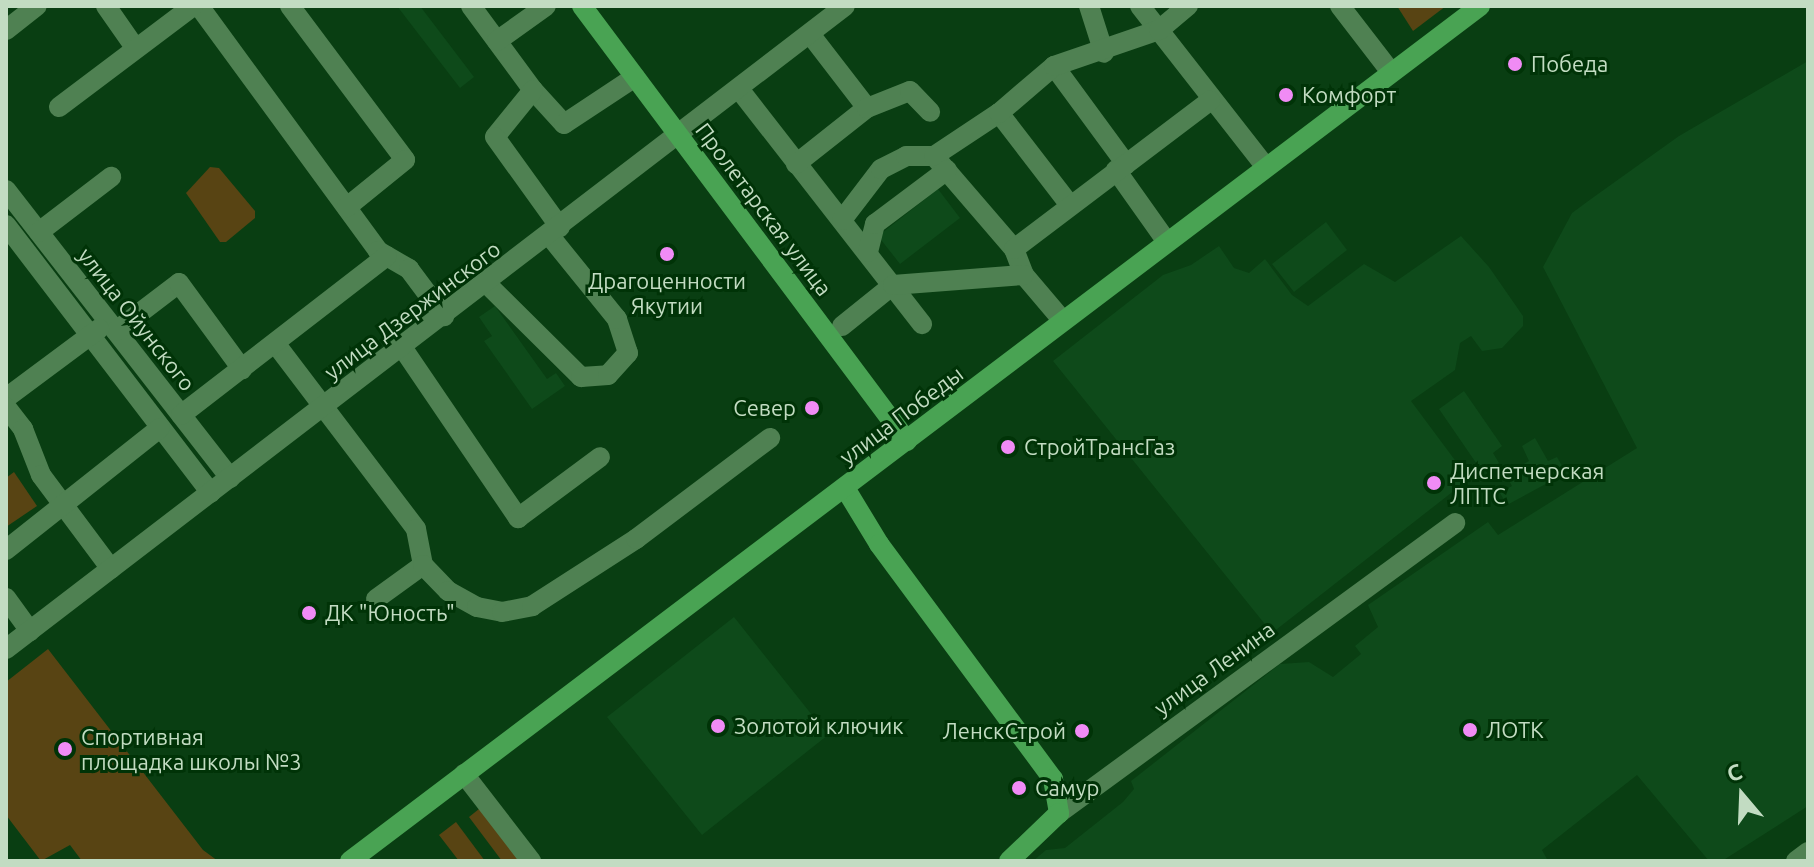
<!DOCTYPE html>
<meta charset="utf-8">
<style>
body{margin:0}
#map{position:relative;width:1814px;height:867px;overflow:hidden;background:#093e12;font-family:Ubuntu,sans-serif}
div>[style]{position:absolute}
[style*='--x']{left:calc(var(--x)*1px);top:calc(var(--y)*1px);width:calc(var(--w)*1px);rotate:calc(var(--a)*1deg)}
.built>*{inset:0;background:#0e4a1a}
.green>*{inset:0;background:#584413}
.minor>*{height:20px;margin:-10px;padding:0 10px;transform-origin:10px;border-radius:10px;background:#4f8152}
.major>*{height:20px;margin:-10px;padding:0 10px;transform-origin:10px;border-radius:10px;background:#49a353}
.dots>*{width:22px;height:22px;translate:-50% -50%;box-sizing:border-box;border:4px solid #003307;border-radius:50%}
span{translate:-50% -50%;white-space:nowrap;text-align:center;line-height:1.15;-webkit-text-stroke:6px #003307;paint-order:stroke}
.poi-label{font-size:22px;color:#c2dcc2}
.left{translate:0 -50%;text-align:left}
.right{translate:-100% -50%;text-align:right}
.street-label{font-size:22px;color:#c2dcc2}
.frame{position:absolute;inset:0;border:8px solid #c2dcc2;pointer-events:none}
.north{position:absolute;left:1702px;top:755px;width:80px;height:80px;-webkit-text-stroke:6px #003307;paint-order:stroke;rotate:341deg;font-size:22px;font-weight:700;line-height:32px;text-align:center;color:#c2dcc2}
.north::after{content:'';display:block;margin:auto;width:28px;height:36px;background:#c2dcc2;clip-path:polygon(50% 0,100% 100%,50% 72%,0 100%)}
</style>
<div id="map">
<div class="built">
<div style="clip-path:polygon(397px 6px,420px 6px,474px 77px,460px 88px)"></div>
<div style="clip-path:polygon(1808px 61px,1808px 806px,1722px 861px,1709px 861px,1637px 775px,1542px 850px,1548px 861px,1033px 861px,1046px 850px,1065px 848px,1123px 802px,1134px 789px,1131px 781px,1280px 664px,1309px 662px,1333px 677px,1361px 654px,1355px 646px,1378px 627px,1368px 605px,1488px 522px,1498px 535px,1637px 448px,1543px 267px,1572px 213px,1591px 199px,1679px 136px)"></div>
<div style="clip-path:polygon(938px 189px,960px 218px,900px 264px,878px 236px)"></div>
<div style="clip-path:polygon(1326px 222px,1347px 250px,1294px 292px,1272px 264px)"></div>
<div style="clip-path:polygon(1461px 236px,1489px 267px,1523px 316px,1523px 326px,1502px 348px,1482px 351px,1471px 336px,1460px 343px,1455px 370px,1411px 401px,1469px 479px,1272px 633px,1053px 361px,1163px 275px,1191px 265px,1219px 246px,1234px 268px,1249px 273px,1265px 259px,1292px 295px,1308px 306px,1364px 264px,1395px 282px)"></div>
<div style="clip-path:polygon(495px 306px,547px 379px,556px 373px,565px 386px,532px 409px,484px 341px,492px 336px,479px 317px)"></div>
<div style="clip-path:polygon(1464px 391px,1502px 446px,1493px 453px,1499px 463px,1483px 473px,1439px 409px)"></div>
<div style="clip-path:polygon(1535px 438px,1548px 461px,1557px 457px,1566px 473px,1507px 505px,1500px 493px,1512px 486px,1505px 474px,1529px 461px,1522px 446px)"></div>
<div style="clip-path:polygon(734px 617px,828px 735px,702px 835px,607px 717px)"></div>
</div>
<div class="green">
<div style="clip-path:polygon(1397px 6px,1446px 6px,1413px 31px)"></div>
<div style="clip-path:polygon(210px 167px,219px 168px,255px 211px,255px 218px,226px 242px,220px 242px,186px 193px)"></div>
<div style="clip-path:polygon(14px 472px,37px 506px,6px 527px,6px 478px)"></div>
<div style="clip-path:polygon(48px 649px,203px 850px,218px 861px,82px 861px,70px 845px,41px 861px,6px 815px,6px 682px)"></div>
<div style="clip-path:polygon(484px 805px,525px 861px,502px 861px,469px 817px)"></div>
<div style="clip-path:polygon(456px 822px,485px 861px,459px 861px,439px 835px)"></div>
</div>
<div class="minor">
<div style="--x:106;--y:6;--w:52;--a:55.1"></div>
<div style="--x:199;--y:6;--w:303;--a:53.8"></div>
<div style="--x:378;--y:251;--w:36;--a:30"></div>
<div style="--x:409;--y:269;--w:59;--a:53.3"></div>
<div style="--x:290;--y:6;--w:192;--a:53.2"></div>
<div style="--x:405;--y:160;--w:75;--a:141"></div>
<div style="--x:471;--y:6;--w:104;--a:53.6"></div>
<div style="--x:533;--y:90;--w:46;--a:47.6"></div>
<div style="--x:564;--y:124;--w:85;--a:-33.5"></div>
<div style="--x:1089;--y:6;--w:49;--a:72.3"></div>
<div style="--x:1140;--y:6;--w:203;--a:52"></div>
<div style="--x:1340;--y:6;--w:82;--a:52.4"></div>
<div style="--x:6;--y:30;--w:39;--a:-38"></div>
<div style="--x:810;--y:34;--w:93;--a:52.4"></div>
<div style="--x:497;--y:41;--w:60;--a:-35.5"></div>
<div style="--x:1054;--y:66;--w:122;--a:53.7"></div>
<div style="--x:739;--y:89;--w:298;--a:52.1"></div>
<div style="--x:533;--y:90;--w:60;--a:129"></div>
<div style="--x:495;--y:137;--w:111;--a:54.2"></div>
<div style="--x:59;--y:107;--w:168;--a:-37"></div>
<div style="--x:999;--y:113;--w:115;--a:52.4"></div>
<div style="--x:934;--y:156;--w:123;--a:49.3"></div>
<div style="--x:1014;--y:249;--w:28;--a:69"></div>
<div style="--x:1024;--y:275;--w:60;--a:49.7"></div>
<div style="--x:796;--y:164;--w:90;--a:-38.3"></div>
<div style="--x:867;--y:108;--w:46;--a:-21.6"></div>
<div style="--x:910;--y:91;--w:29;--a:46"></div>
<div style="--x:1116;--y:170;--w:88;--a:54.7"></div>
<div style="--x:6;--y:190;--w:365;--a:52.1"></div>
<div style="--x:842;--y:220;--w:64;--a:-52.6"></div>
<div style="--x:881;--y:169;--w:28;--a:-27"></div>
<div style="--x:906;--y:156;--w:28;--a:0"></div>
<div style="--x:934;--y:156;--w:78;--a:-33.5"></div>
<div style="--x:999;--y:113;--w:72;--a:-40.5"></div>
<div style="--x:1054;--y:66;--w:111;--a:-18.9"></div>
<div style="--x:1159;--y:30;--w:38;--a:-40"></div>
<div style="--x:6;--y:225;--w:337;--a:52.6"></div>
<div style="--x:39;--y:232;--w:91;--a:-37.4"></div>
<div style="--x:1014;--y:249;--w:246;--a:-37.1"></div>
<div style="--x:868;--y:252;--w:29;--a:-76"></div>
<div style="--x:875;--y:224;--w:90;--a:-36.9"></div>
<div style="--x:486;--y:283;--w:134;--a:44.7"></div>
<div style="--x:581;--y:377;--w:27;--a:-4"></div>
<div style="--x:608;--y:375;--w:30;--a:-48"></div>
<div style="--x:628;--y:353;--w:36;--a:-108"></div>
<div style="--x:617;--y:319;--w:108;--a:-129"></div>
<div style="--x:842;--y:326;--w:65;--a:-38.8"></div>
<div style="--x:893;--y:285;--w:131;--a:-4.4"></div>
<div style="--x:116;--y:331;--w:79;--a:-37.3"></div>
<div style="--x:179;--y:283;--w:107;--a:53.8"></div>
<div style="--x:275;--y:343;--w:233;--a:52.8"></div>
<div style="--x:416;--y:529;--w:37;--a:79"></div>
<div style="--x:423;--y:565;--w:58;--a:144.1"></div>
<div style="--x:402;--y:347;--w:207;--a:55.8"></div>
<div style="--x:518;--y:518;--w:102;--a:-36.6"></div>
<div style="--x:6;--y:398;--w:116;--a:-36.6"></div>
<div style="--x:6;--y:407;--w:28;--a:52"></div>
<div style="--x:23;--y:429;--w:49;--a:68.6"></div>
<div style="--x:41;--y:475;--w:117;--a:53.3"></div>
<div style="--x:181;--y:415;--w:260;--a:-37.7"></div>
<div style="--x:6;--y:550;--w:196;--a:-38.4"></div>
<div style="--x:423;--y:565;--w:36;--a:46"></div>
<div style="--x:448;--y:591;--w:33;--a:29"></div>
<div style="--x:477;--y:607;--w:25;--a:11"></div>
<div style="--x:502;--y:612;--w:31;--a:-11"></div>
<div style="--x:532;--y:606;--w:124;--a:-32.8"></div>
<div style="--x:636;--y:539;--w:168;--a:-37"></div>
<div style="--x:6;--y:598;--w:41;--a:54"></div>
<div style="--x:6;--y:649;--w:1057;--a:-37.47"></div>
<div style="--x:464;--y:774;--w:110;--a:52.4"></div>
<div style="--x:1059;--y:813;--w:491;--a:-36.2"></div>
<div style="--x:1796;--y:861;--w:15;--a:-37"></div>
</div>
<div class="major">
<div style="--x:582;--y:6;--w:543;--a:53.24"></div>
<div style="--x:845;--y:488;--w:66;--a:58.7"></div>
<div style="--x:879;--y:544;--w:292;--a:53.5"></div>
<div style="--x:1053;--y:779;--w:35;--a:80"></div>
<div style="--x:1059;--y:813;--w:69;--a:136.2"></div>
<div style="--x:350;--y:861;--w:1417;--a:-37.11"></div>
</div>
<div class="dots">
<div style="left:1515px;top:64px;background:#f08bf5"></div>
<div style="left:1286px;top:95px;background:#f08bf5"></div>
<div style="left:667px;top:254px;background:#f08bf5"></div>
<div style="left:812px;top:408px;background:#f08bf5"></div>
<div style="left:1008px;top:447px;background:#f08bf5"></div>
<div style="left:1434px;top:483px;background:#f08bf5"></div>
<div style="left:309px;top:613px;background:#f08bf5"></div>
<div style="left:718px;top:726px;background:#f08bf5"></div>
<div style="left:1470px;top:730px;background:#f08bf5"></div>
<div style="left:1082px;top:731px;background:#f08bf5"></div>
<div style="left:65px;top:749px;background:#f08bf5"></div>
<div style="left:1019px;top:788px;background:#f08bf5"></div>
</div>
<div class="poi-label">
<span class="left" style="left:1531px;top:64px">Победа</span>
<span class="left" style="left:1302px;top:95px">Комфорт</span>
<span style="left:667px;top:293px">Драгоценности<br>Якутии</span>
<span class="right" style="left:796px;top:408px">Север</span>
<span class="left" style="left:1024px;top:447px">СтройТрансГаз</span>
<span class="left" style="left:1450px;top:483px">Диспетчерская<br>ЛПТС</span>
<span class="left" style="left:325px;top:613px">ДК "Юность"</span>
<span class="left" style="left:734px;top:726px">Золотой ключик</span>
<span class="left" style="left:1486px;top:730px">ЛОТК</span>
<span class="right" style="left:1066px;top:731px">ЛенскСтрой</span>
<span class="left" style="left:81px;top:749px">Спортивная<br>площадка школы №3</span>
<span class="left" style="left:1035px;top:788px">Самур</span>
</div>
<div class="street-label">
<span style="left:764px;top:209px;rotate:53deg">Пролетарская улица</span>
<span style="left:412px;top:310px;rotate:-37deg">улица Дзержинского</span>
<span style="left:137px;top:319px;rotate:52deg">улица Ойунского</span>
<span style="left:901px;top:415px;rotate:-37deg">улица Победы</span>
<span style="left:1214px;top:668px;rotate:-36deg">улица Ленина</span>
</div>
<div class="frame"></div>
<div class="north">С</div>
</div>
